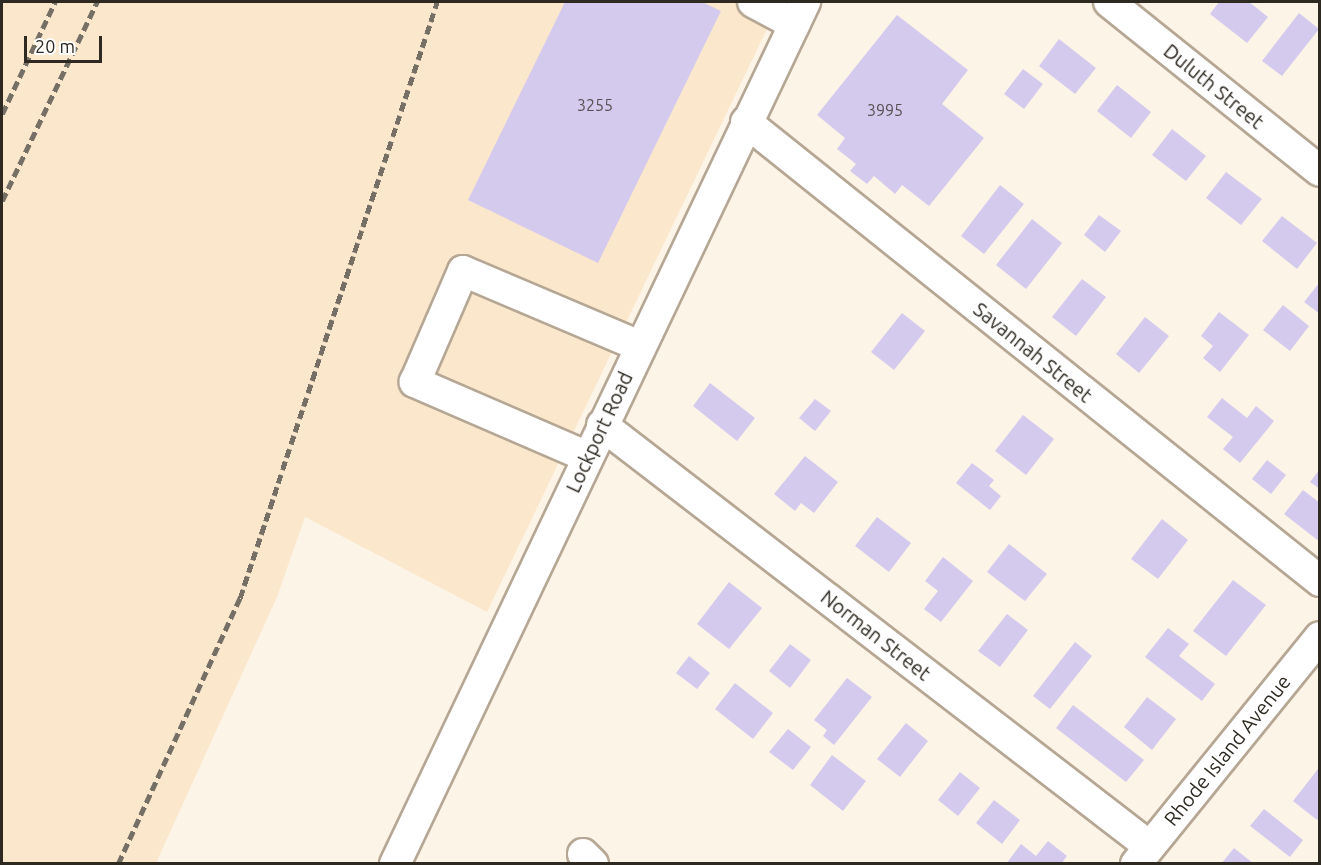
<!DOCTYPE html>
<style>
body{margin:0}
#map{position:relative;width:1321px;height:865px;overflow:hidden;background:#fdf4e8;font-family:Ubuntu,sans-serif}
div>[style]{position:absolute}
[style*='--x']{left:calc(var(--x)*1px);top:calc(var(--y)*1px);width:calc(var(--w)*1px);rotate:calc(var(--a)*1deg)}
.built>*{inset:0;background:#fbe8cc}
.building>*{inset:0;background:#d4caed}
.roads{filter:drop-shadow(2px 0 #b5a794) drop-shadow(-2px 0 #b5a794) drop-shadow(0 2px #b5a794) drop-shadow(0 -2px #b5a794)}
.minor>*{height:30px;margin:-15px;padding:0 15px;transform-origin:15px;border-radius:15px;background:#fff}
.rail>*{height:4.5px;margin-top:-2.25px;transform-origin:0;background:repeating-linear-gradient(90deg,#756f65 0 9px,transparent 0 13.5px)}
span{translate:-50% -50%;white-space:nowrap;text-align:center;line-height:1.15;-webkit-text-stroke:5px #fff;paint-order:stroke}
.number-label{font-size:16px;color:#585154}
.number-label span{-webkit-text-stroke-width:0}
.street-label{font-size:20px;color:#2e2921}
.frame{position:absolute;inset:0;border:3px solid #2e2921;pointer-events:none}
.scale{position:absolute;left:24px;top:36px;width:78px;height:27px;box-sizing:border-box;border:3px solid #2e2921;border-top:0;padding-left:8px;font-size:18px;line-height:21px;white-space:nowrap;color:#2e2921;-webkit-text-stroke:4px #fff;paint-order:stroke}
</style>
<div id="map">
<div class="built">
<div style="clip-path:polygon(2px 2px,780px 2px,487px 612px,305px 517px,277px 597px,156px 863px,2px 864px)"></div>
</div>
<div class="building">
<div style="clip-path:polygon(565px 2px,702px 2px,721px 11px,598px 263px,468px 200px)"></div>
<div style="clip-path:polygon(1219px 2px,1249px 2px,1268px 17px,1247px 43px,1210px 14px)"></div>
<div style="clip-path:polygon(1299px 13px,1319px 29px,1282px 76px,1262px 61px)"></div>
<div style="clip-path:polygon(897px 15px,968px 70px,942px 104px,984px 138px,929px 206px,902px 185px,895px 194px,874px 176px,867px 184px,850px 171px,856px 164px,837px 149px,845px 138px,817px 115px)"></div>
<div style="clip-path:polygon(1059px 39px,1096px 68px,1075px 94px,1039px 66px)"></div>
<div style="clip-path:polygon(1023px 69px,1043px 84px,1024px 109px,1004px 94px)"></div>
<div style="clip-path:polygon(1117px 85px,1151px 112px,1131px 138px,1097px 111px)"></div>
<div style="clip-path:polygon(1172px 129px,1206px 156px,1186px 181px,1152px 155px)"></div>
<div style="clip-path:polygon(1226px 172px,1262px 199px,1241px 225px,1206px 198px)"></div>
<div style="clip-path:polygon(1000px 185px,1024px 204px,984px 254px,961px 236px)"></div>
<div style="clip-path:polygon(1099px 215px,1121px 231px,1105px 252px,1084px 235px)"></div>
<div style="clip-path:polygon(1282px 216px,1317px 243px,1297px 269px,1262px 241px)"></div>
<div style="clip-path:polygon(1032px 219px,1062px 243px,1026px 289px,996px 265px)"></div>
<div style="clip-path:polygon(1082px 279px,1106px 297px,1076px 336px,1052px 317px)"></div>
<div style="clip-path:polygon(1320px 282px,1320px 314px,1304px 302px)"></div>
<div style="clip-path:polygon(1283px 305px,1309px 326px,1290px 351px,1263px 330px)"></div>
<div style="clip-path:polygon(1219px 312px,1249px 335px,1220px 372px,1203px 358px,1213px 346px,1201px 336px)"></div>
<div style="clip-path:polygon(902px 313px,925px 331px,894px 370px,871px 352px)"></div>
<div style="clip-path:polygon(1145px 317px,1169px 336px,1139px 373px,1116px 354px)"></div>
<div style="clip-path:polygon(710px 383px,755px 418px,737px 441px,693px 406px)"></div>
<div style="clip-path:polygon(1222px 398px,1247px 418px,1256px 406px,1274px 421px,1240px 463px,1223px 449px,1233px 437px,1207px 417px)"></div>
<div style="clip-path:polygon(815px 399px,831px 411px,815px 431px,799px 418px)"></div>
<div style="clip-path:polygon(1023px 415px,1054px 439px,1026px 475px,995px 451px)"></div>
<div style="clip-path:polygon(805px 456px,838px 482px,814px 513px,801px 503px,795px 511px,774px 494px)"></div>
<div style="clip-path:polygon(1267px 460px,1286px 475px,1271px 494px,1252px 479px)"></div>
<div style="clip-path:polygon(972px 463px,994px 480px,989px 486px,1001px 496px,990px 510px,956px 483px)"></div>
<div style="clip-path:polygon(1320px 469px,1320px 489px,1310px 482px)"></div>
<div style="clip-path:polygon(1303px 490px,1320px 503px,1320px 542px,1284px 514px)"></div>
<div style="clip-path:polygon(877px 517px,911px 543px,889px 572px,855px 546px)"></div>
<div style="clip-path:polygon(1162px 519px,1188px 540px,1158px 579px,1131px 559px)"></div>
<div style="clip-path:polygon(1009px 544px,1047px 574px,1025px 601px,987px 572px)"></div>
<div style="clip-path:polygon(943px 557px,973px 581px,941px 622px,924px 609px,938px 591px,925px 581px)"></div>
<div style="clip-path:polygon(1233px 580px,1266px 605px,1226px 656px,1193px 631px)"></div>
<div style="clip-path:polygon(729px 582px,762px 608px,729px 649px,697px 624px)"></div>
<div style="clip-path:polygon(1007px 614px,1028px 630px,1000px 667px,978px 651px)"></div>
<div style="clip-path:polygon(1168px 628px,1189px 644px,1179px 656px,1215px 684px,1202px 701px,1145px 657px)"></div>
<div style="clip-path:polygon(1075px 642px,1092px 656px,1050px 709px,1033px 696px)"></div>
<div style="clip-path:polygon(790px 644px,811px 660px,790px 688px,769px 671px)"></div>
<div style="clip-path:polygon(689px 656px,710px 673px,697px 689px,676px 673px)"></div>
<div style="clip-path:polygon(847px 678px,872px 697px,834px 745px,823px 736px,827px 730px,814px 720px)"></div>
<div style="clip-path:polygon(735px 683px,773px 713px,753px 739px,715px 709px)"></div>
<div style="clip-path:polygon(1147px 697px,1176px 719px,1152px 750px,1124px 727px)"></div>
<div style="clip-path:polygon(1073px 705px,1144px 760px,1126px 782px,1056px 728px)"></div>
<div style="clip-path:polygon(906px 723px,928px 741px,900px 777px,877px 759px)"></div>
<div style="clip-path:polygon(788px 729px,811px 747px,793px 770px,769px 752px)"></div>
<div style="clip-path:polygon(832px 755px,866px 781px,843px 811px,810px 785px)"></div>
<div style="clip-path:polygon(1318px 769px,1320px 816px,1317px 820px,1293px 801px)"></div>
<div style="clip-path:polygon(960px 772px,980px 788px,958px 816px,938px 800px)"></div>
<div style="clip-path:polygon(994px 800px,1020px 820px,1002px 844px,976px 823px)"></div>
<div style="clip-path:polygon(1264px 809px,1303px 840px,1290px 857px,1250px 826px)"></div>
<div style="clip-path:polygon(1048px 841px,1067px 856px,1061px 864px,1006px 864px,1021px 844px,1036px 856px)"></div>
<div style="clip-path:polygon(1234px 848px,1254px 864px,1221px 864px)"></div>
</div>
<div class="roads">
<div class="minor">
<div style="--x:753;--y:2;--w:47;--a:28.2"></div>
<div style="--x:1109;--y:2;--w:270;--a:38.7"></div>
<div style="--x:746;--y:122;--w:735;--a:38.65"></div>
<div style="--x:602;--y:425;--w:690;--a:37.58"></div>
<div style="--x:588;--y:457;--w:189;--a:-156.6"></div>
<div style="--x:415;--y:382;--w:121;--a:-66.6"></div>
<div style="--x:463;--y:271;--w:192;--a:23"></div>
<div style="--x:583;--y:854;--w:14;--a:45"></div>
<div style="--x:395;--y:864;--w:955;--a:-64.56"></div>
<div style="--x:1136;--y:864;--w:292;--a:-51"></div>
</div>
</div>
<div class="rail">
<div style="--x:2;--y:114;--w:124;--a:-64.7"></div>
<div style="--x:2;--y:201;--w:221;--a:-64.5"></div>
<div style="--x:118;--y:864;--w:293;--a:-65.4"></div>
<div style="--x:240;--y:598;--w:628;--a:-71.71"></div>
</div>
<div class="number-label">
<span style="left:595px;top:105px">3255</span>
<span style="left:885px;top:110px">3995</span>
</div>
<div class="street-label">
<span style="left:1214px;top:86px;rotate:39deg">Duluth Street</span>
<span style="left:1033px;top:352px;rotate:39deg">Savannah Street</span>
<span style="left:599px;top:432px;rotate:-65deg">Lockport Road</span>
<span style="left:876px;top:635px;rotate:38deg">Norman Street</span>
<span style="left:1227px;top:750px;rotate:-51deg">Rhode Island Avenue</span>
</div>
<div class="frame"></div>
<div class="scale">20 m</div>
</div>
